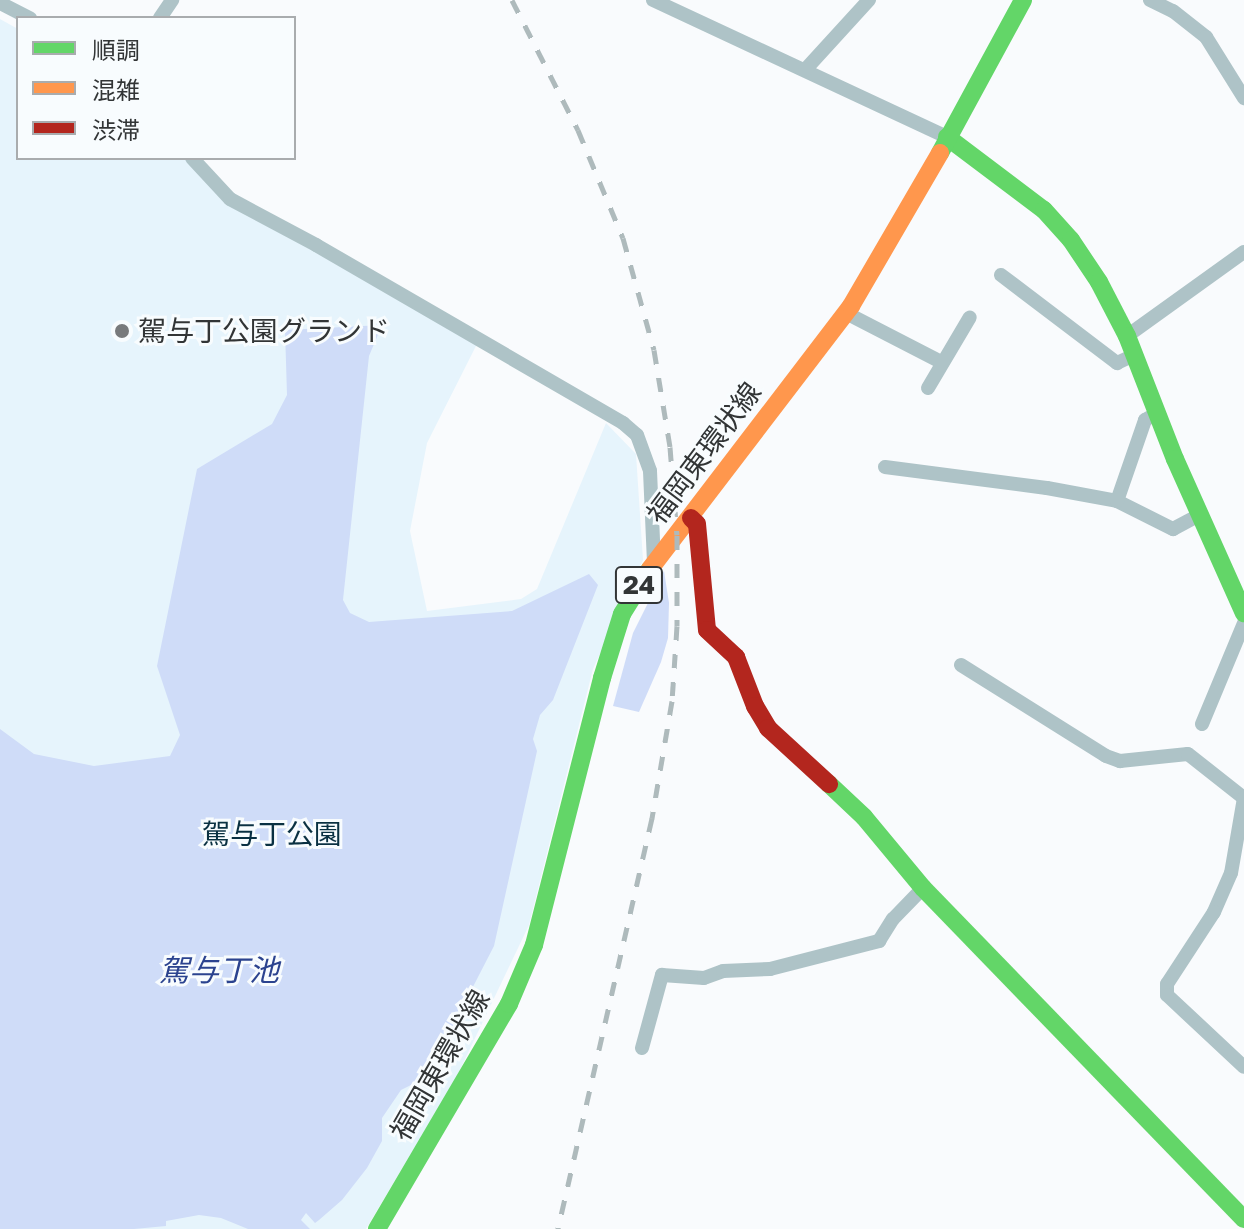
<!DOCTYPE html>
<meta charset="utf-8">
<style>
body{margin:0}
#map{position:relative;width:1244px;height:1229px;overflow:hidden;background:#f9fbfd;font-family:"Golos Text","Noto Sans JP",sans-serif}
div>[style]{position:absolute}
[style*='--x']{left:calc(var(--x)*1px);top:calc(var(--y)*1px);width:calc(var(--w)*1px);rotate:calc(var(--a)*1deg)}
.green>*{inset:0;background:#e6f4fc}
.water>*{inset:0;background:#cfdcf8}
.street>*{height:14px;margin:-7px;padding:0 7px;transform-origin:7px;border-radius:7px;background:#aec3c7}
.fast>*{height:18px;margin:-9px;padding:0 9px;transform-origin:9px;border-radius:9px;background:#63d668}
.slow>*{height:18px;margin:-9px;padding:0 9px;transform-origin:9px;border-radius:9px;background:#ff974d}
.jam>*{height:18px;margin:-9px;padding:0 9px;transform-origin:9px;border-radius:9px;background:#b3261e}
.rail>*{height:5px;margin-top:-2.5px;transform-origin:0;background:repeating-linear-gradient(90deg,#aebabc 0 14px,transparent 0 28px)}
.dots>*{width:22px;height:22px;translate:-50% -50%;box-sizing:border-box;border:4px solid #f8fcfe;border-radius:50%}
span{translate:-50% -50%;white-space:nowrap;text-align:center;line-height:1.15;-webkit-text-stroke:6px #f8fcfe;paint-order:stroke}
.shield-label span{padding:2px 6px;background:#f8fcfe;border:2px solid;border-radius:6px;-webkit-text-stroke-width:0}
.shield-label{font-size:26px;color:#323536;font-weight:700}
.poi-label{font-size:28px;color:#323536}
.left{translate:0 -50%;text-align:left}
.street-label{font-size:28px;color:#323536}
.park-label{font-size:28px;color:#0a3142}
.water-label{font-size:30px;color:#2b438f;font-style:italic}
.legend{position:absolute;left:16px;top:16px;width:280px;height:144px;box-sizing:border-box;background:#f8fcfe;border:2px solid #a9acae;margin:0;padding:10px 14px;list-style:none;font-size:24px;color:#323536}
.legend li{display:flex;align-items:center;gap:16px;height:40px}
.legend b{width:40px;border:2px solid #a9acae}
</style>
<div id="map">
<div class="green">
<div style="clip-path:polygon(0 19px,18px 29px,18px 158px,187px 158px,227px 202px,477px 344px,427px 443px,410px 531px,427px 611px,521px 599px,537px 589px,606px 423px,636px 454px,643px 560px,593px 669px,529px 925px,456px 1078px,366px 1229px,0 1229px)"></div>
</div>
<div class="water">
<div style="clip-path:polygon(382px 325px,369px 356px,343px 600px,350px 613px,369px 622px,512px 611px,589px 574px,598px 585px,553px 700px,540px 715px,533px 739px,537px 751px,494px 946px,444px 1043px,413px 1084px,401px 1090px,382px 1118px,382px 1141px,367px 1168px,342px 1200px,319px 1220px,315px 1223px,306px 1213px,301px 1220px,310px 1229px,248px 1229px,221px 1218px,199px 1215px,166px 1221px,166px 1226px,134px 1229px,0 1229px,0 729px,34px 754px,94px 766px,170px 756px,180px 735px,157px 666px,197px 469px,272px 424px,287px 395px,285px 330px)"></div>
<div style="clip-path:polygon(664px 571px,669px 603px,668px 638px,661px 662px,639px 712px,613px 706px,633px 633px)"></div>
</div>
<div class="street">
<div style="--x:653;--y:0;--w:324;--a:25"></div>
<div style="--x:1150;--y:0;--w:25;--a:26"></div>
<div style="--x:1173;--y:11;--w:42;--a:38.2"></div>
<div style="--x:1206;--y:37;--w:72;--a:58.1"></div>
<div style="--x:0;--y:3;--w:34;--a:27"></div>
<div style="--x:160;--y:18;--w:22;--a:-56"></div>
<div style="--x:805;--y:70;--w:95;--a:-47.6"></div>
<div style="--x:192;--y:158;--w:56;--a:47.2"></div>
<div style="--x:230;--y:199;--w:98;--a:28.1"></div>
<div style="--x:316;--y:245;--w:355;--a:30.1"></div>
<div style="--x:623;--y:423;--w:18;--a:41"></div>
<div style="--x:637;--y:435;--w:38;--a:70"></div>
<div style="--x:650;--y:471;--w:91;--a:87.5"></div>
<div style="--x:1001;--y:275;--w:146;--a:37.2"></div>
<div style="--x:1117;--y:363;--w:19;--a:-25"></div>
<div style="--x:846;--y:313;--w:107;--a:27.3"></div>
<div style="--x:1127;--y:336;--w:144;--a:-35.7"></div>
<div style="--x:928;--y:388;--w:82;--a:-59.4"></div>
<div style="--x:885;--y:467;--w:163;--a:7.4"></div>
<div style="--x:1047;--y:488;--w:71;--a:10.5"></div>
<div style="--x:1117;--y:501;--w:63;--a:26.6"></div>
<div style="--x:1173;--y:529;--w:30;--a:-28"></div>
<div style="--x:1117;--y:501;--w:86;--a:-70.9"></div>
<div style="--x:1145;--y:420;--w:14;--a:-30"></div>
<div style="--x:961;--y:665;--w:171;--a:32.1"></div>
<div style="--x:1106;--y:756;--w:15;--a:20"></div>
<div style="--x:1120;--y:761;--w:68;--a:-5.9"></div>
<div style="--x:1188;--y:754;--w:71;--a:38.2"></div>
<div style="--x:1202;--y:724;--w:109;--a:-67.4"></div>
<div style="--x:1244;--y:798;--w:76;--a:99.8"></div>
<div style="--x:1231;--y:873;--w:43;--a:113.6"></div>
<div style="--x:1214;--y:912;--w:86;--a:123.1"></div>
<div style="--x:1167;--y:984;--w:11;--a:90"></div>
<div style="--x:1167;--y:995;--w:105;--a:43.1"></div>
<div style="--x:642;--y:1048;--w:76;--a:-74.7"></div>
<div style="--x:662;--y:975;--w:42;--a:4.1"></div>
<div style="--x:704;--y:978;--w:20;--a:-20"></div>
<div style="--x:723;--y:971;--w:47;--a:-2.4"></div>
<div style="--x:770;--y:969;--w:113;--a:-14.4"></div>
<div style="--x:879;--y:941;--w:26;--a:-58"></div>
<div style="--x:893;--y:919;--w:43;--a:-45.9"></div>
</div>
<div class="fast">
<div style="--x:947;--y:137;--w:121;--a:37"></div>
<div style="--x:1044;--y:210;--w:40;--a:48"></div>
<div style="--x:1071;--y:240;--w:50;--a:56.3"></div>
<div style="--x:1099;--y:282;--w:61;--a:62.6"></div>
<div style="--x:1127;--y:336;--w:132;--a:68.7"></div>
<div style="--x:1175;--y:459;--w:169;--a:65.9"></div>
<div style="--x:940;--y:153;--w:174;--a:-61.5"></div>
<div style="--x:829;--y:784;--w:48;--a:43.3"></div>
<div style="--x:864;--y:817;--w:92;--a:50.3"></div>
<div style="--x:923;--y:888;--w:461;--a:45.9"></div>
<div style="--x:377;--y:1229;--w:261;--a:-59.6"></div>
<div style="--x:509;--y:1004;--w:64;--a:-67"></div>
<div style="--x:534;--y:945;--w:276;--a:-75.7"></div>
<div style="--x:602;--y:678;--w:67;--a:-72.6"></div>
<div style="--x:622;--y:614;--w:53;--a:-58.1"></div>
</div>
<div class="slow">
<div style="--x:650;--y:569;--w:331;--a:-52.6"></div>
<div style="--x:851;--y:306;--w:177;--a:-59.8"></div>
</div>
<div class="jam">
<div style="--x:691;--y:518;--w:8;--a:45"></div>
<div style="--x:697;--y:524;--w:106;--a:84.6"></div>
<div style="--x:707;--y:630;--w:40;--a:43"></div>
<div style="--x:736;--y:657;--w:53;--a:68.8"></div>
<div style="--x:755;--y:706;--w:26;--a:59"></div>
<div style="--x:768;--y:728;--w:83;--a:42.6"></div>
</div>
<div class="rail">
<div style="--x:512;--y:0;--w:146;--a:63.1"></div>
<div style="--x:578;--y:130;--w:117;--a:67.4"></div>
<div style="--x:623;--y:238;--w:116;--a:74.5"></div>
<div style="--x:654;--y:350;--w:98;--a:80.6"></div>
<div style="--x:670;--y:447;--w:88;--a:85.5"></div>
<div style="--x:677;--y:535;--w:91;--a:90"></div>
<div style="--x:677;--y:626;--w:75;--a:93.8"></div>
<div style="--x:672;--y:701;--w:119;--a:99.7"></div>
<div style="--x:652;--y:818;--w:422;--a:102.9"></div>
</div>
<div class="dots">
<div style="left:122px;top:331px;background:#787a7c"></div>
</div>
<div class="shield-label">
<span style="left:639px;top:585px">24</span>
</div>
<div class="poi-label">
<span class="left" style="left:138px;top:331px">駕与丁公園グランド</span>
</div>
<div class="street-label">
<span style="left:704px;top:453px;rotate:-53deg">福岡東環状線</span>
<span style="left:440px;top:1065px;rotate:-60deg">福岡東環状線</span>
</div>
<div class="park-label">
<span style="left:272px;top:834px">駕与丁公園</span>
</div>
<div class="water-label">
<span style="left:219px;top:970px">駕与丁池</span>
</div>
<ul class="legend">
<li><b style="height:10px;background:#63d668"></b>順調</li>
<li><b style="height:10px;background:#ff974d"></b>混雑</li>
<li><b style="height:10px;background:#b3261e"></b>渋滞</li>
</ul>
</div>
